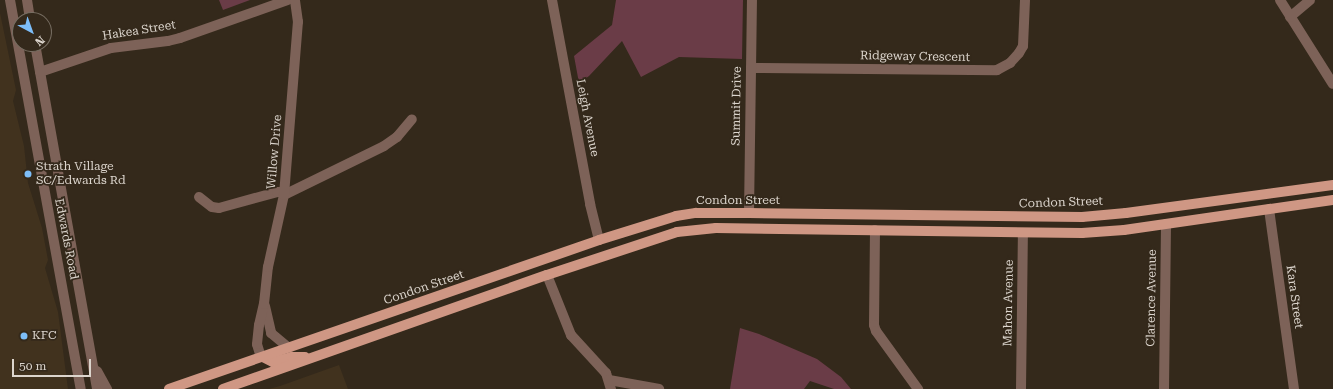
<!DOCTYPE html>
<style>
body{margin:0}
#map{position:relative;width:1333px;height:389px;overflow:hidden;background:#34291b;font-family:"Roboto Serif",serif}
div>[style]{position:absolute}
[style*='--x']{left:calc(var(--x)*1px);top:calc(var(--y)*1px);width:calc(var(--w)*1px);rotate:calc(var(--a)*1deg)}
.built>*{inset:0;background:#41321e}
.green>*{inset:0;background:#6a3c47}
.minor>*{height:10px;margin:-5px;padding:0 5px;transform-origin:5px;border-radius:5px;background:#7d6258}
.major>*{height:10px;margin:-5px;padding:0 5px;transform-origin:5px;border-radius:5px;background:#cf9784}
.dots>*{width:11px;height:11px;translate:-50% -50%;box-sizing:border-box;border:2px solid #34291b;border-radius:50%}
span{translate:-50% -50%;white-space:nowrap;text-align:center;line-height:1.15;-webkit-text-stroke:3.5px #34291b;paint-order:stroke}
.street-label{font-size:12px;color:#dcd5cd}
.poi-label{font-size:12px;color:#dcd5cd}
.left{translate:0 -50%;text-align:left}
.north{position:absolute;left:12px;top:12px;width:40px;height:40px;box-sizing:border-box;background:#34291b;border:1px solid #776e62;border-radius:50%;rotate:139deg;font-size:11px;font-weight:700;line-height:16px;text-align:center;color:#dcd5cd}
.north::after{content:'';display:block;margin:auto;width:14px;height:18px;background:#7dbef9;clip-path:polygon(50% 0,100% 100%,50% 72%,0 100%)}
.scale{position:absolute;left:12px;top:359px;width:79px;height:18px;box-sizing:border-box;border:2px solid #dcd5cd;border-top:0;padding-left:5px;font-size:12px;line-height:14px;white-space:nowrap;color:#dcd5cd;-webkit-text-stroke:3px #34291b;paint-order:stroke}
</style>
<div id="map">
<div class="built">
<div style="clip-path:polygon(0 13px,16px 90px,13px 101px,24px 146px,28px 183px,42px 228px,48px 260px,45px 268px,58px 312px,68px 389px,0 389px)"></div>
<div style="clip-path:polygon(339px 365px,348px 389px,269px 389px,280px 386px)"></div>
</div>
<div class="green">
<div style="clip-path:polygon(219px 0,250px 0,223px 10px)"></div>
<div style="clip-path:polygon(616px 0,743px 0,742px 59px,679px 57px,641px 77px,622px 41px,589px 76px,579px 83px,574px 56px,612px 25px)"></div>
<div style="clip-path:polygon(740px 328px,759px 334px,817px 359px,841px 377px,851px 389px,834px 389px,810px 381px,804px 389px,730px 389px)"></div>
</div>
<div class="minor">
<div style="--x:10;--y:0;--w:395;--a:79.7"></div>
<div style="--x:27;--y:0;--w:20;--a:81"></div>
<div style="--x:552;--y:0;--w:208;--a:79.4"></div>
<div style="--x:590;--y:204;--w:37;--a:76"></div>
<div style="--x:1280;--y:0;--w:99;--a:57.8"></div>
<div style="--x:1290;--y:17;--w:26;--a:-40"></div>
<div style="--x:35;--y:44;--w:351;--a:79.8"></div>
<div style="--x:751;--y:68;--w:246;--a:0.5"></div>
<div style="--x:997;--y:70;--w:15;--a:-28"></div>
<div style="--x:1010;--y:63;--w:13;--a:-48"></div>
<div style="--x:1019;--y:53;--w:8;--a:-60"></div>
<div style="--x:1023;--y:46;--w:46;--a:-87.5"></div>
<div style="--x:40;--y:72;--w:75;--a:-18.7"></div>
<div style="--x:111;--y:48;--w:57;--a:-7"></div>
<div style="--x:168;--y:41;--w:12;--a:-14"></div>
<div style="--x:180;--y:38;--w:114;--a:-19.4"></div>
<div style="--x:284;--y:195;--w:111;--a:-26.1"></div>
<div style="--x:384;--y:146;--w:16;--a:-35"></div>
<div style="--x:397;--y:137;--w:23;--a:-50"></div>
<div style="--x:199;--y:197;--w:16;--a:38"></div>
<div style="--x:212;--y:207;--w:7;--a:8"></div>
<div style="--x:219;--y:208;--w:60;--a:-15.4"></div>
<div style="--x:277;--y:192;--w:8;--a:0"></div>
<div style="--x:1269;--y:209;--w:182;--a:82.1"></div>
<div style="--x:749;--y:213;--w:213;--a:-89.2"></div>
<div style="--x:875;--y:230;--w:95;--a:90.6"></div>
<div style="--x:874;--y:325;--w:6;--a:72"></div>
<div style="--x:876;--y:331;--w:72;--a:54.1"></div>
<div style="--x:547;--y:275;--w:65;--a:68.2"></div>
<div style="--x:571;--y:335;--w:52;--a:47.4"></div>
<div style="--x:606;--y:373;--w:17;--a:73"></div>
<div style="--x:265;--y:306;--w:28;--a:77"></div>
<div style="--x:271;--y:333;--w:23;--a:40"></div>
<div style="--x:263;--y:357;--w:4;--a:-135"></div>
<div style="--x:260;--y:354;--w:10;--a:-107"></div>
<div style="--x:257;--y:344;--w:19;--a:-84"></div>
<div style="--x:259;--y:325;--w:22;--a:-77"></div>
<div style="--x:264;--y:304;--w:37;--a:-84"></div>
<div style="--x:268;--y:267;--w:74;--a:-77.5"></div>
<div style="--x:284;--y:195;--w:174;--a:-85.4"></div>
<div style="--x:298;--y:22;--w:22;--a:-98"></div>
<div style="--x:97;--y:371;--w:21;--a:61"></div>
<div style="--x:609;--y:380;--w:51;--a:10.2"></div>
<div style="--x:1021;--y:389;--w:156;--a:-89.3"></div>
<div style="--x:1164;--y:389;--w:165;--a:-89.3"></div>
</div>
<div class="major">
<div style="--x:263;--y:357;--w:11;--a:27"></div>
<div style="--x:273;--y:362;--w:20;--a:-15"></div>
<div style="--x:292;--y:357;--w:13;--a:0"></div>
<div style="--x:169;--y:389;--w:455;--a:-19.1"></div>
<div style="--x:599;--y:240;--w:81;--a:-17.3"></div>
<div style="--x:676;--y:216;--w:20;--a:-9"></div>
<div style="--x:696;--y:213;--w:53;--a:0"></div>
<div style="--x:749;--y:213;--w:333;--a:0.7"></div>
<div style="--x:1082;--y:217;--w:44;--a:-5.2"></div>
<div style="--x:1126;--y:213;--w:209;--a:-7.7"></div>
<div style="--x:223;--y:389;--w:343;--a:-19.4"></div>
<div style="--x:547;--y:275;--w:137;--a:-18.3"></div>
<div style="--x:677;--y:232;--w:39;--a:-6"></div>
<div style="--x:716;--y:228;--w:366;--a:0.8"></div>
<div style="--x:1082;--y:233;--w:42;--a:-4.1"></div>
<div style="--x:1124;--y:230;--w:211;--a:-8.2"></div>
</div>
<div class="dots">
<div style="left:28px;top:174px;background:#7dbef9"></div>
<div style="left:24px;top:336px;background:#7dbef9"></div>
</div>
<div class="street-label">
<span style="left:139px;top:31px;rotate:-9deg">Hakea Street</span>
<span style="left:915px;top:57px;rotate:1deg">Ridgeway Crescent</span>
<span style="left:737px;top:106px;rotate:-89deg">Summit Drive</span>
<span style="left:587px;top:118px;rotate:79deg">Leigh Avenue</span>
<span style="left:275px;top:152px;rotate:-85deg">Willow Drive</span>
<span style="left:738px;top:201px">Condon Street</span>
<span style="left:1061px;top:203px;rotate:-2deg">Condon Street</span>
<span style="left:66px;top:239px;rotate:79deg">Edwards Road</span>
<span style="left:424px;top:288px;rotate:-19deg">Condon Street</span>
<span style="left:1294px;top:297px;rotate:82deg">Kara Street</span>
<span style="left:1152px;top:298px;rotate:-89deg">Clarence Avenue</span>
<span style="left:1009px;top:303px;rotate:-89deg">Mahon Avenue</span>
</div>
<div class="poi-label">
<span class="left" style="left:36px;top:174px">Strath Village<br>SC/Edwards Rd</span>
<span class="left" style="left:32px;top:336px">KFC</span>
</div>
<div class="north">N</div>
<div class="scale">50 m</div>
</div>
